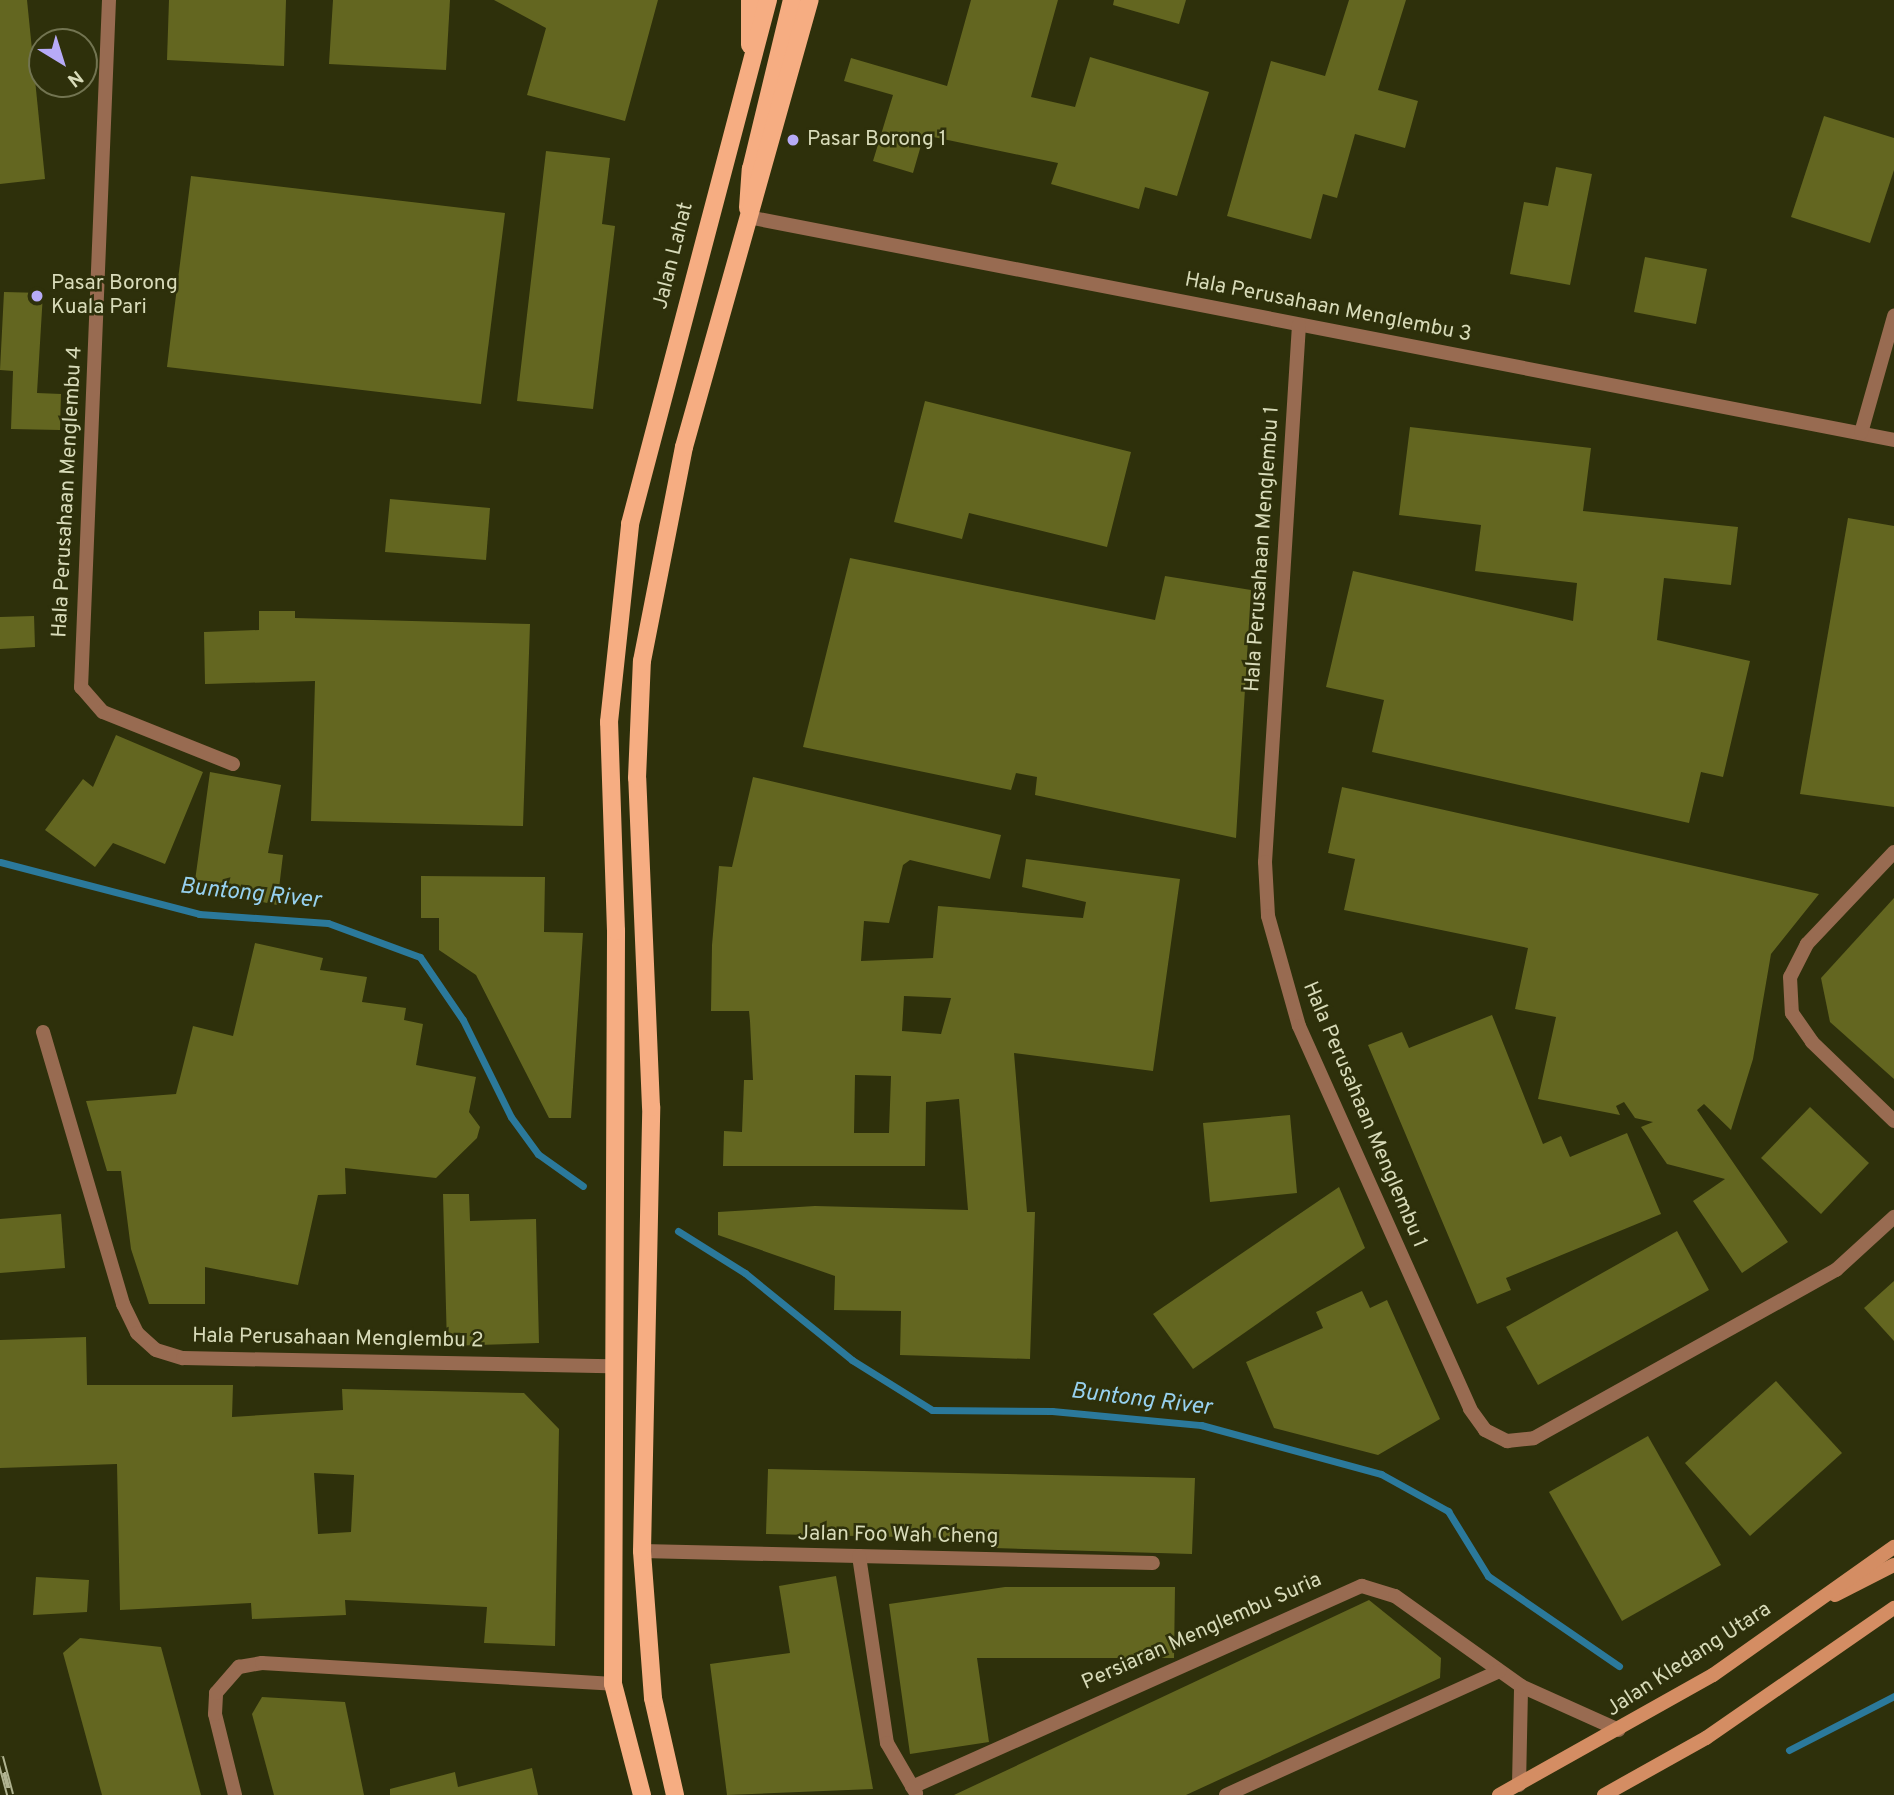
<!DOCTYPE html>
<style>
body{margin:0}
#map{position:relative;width:1894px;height:1795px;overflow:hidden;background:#2e300b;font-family:Overpass,sans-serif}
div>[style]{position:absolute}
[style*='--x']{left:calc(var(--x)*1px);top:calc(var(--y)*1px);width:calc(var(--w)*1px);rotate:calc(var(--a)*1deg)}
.stream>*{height:7px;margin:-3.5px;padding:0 3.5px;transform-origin:3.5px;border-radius:3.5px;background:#2b799b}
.building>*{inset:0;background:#636620}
.street>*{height:14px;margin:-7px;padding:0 7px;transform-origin:7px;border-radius:7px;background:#986b51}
.secondary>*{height:14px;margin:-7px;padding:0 7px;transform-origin:7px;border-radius:7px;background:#d48d63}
.primary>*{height:18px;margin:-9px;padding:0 9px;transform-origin:9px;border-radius:9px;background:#f6ad82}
.rail>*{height:8px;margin-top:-4px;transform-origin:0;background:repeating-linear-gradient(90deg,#2e300b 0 16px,#b0b390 0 32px);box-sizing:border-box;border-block:2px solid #b0b390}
.dots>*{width:19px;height:19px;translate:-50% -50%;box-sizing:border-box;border:4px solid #2e300b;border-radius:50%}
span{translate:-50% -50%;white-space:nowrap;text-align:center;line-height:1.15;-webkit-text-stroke:5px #2e300b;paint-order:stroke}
.poi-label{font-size:21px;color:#d8dbb9}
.left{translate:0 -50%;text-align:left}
.street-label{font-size:21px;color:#d8dbb9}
.water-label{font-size:23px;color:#97d1ef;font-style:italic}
.north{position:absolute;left:28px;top:28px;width:70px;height:70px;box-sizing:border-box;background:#2e300b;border:2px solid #727451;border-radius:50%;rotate:142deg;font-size:19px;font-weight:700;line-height:28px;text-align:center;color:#d8dbb9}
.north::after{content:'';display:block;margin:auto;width:24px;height:32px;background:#b7abf7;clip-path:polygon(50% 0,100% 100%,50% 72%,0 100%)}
</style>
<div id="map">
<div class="stream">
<div style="--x:0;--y:862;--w:206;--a:14.6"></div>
<div style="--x:199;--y:914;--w:129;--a:4"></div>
<div style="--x:328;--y:923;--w:98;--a:20.3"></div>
<div style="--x:420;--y:957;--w:76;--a:55.7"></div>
<div style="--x:463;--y:1020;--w:108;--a:63.7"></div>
<div style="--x:511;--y:1117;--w:46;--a:53.9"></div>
<div style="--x:538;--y:1154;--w:55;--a:35.4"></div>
<div style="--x:678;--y:1231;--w:79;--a:32.1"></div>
<div style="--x:745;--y:1273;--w:138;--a:39.1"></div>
<div style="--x:852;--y:1360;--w:94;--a:32"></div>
<div style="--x:932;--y:1410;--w:120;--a:0.5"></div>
<div style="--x:1052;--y:1411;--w:150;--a:5.4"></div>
<div style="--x:1201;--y:1425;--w:187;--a:15.2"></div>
<div style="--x:1381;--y:1474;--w:77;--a:28.9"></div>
<div style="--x:1448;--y:1511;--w:76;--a:58.4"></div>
<div style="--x:1488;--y:1576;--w:159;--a:34.5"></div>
<div style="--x:1789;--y:1750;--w:118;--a:-27.2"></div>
</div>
<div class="building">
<div style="clip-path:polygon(0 0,27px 0,45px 179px,0 184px)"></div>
<div style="clip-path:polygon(169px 0,286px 0,284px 66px,167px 60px)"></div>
<div style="clip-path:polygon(333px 0,450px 0,446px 70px,329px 64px)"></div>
<div style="clip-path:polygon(494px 0,658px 0,625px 121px,527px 95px,546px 28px)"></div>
<div style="clip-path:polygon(971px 0,1058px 0,1031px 97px,1075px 107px,1090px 57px,1209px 92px,1177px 196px,1145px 187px,1139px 209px,1051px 184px,1058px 163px,924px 135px,913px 173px,873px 161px,893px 95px,844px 81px,851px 58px,947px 86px)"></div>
<div style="clip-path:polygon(1114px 0,1186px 0,1179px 24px,1113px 5px)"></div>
<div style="clip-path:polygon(1349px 0,1406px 0,1378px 90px,1418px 101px,1405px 148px,1355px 134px,1337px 198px,1323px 194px,1311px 239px,1227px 216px,1271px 61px,1325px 76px)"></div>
<div style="clip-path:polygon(1824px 116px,1894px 138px,1894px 170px,1870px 243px,1791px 217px)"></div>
<div style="clip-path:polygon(546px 151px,610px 158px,602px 224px,615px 226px,593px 409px,517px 401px)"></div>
<div style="clip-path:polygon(1556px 167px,1592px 174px,1570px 285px,1510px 274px,1524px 202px,1548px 206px)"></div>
<div style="clip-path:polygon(191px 176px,505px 213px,481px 404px,167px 367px)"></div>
<div style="clip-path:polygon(1645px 257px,1707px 269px,1696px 324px,1634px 312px)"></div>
<div style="clip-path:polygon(4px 292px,43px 293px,37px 393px,61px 394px,60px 430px,11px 429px,13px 371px,0 370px)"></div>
<div style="clip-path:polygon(925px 401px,1131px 452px,1107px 547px,969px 513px,962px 539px,894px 522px)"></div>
<div style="clip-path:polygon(1410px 427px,1591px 448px,1583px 511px,1738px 527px,1731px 585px,1664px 578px,1657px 640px,1750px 661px,1723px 777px,1701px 772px,1689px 823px,1372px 752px,1384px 700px,1326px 687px,1353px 571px,1573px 621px,1577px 583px,1475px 571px,1481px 525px,1399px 515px)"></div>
<div style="clip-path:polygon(390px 499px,490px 508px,486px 560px,385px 552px)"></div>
<div style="clip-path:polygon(1848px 518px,1894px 526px,1894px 807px,1800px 794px)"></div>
<div style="clip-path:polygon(850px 558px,1155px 620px,1165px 576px,1251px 590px,1236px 838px,1035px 795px,1037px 777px,1016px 773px,1011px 790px,803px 747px)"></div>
<div style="clip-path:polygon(259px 611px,295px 611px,295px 618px,530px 624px,523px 826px,311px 821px,315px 681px,205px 684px,204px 632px,259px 630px)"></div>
<div style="clip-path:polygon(34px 616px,35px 647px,0 649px,0 617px)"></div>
<div style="clip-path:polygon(116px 735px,203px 772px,165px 864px,113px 843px,95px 867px,45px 830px,83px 779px,93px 787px)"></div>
<div style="clip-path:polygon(210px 772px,281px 785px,268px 853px,283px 855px,277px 905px,194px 888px)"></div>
<div style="clip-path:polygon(evenodd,753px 777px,1001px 835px,990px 879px,910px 860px,903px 865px,889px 923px,864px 921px,861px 961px,933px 958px,938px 906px,1083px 918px,1086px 902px,1022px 887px,1026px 859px,1180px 879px,1153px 1071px,1014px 1053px,1027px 1212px,1035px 1212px,1030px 1359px,900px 1355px,901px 1311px,834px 1310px,835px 1276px,718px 1235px,718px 1212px,815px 1206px,968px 1210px,959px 1099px,926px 1102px,925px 1166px,723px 1166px,724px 1131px,742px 1132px,744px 1080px,753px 1080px,750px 1021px,749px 1011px,711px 1011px,712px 945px,719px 866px,732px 867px,753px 777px,904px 996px,951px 998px,941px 1034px,902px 1031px,904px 996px,753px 777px,855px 1075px,891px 1076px,889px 1133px,854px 1133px,855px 1075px)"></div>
<div style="clip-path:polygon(1342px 787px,1819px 894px,1771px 954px,1753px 1059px,1731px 1130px,1704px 1104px,1697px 1110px,1788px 1242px,1742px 1273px,1693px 1201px,1725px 1179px,1667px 1164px,1641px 1127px,1653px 1122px,1635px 1118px,1624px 1102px,1616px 1106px,1620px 1115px,1538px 1099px,1556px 1017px,1515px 1009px,1528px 948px,1344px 910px,1355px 859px,1328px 853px)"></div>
<div style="clip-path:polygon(421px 876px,545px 877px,544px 932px,583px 933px,571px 1118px,549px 1118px,476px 975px,439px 950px,439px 918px,421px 918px)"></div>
<div style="clip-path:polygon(1894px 898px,1894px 1079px,1830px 1022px,1821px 978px)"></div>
<div style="clip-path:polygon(255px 943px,323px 958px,320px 970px,367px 977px,362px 1002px,406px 1008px,404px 1020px,423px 1024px,416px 1065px,476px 1077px,469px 1112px,480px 1127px,477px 1138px,436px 1178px,345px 1168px,346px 1194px,318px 1195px,298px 1285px,205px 1267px,205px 1304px,149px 1304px,131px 1249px,121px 1171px,107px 1171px,86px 1101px,176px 1094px,193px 1026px,233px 1036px)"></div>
<div style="clip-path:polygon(1492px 1015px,1543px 1144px,1561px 1136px,1570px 1157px,1627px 1133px,1661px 1214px,1506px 1278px,1511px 1290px,1477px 1304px,1368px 1045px,1402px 1032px,1409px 1048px)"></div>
<div style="clip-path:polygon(1810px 1107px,1869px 1163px,1821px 1214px,1761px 1158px)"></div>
<div style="clip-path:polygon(1290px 1115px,1297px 1193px,1210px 1202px,1203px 1123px)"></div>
<div style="clip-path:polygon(1339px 1187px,1365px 1248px,1193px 1369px,1153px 1314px)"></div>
<div style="clip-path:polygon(443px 1194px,469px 1194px,470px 1221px,536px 1219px,539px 1343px,447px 1346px)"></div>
<div style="clip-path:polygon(61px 1214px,65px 1268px,0 1273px,0 1219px)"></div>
<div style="clip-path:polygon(1677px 1231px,1709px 1290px,1538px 1385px,1506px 1327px)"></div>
<div style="clip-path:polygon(1894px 1281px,1894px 1341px,1864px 1308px)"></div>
<div style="clip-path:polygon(1362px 1291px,1370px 1308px,1387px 1300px,1440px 1419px,1378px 1455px,1274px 1428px,1246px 1362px,1323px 1328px,1316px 1312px)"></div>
<div style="clip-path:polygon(evenodd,86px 1337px,87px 1385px,233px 1385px,232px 1417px,343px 1410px,342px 1389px,524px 1393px,559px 1429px,555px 1646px,484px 1643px,487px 1607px,345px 1600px,346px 1615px,252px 1619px,251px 1603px,120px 1610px,117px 1464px,0 1468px,0 1340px,86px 1337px,314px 1473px,354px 1475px,351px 1532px,318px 1534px,314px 1473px)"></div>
<div style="clip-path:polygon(1776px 1381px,1842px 1453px,1750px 1536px,1685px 1463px)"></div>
<div style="clip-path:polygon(1648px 1436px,1721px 1565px,1622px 1621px,1549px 1492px)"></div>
<div style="clip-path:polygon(768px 1469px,1195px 1478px,1192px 1554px,994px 1548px,994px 1539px,766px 1534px)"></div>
<div style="clip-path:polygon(836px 1576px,873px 1789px,727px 1795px,710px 1664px,790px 1653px,779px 1586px)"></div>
<div style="clip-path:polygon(36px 1577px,89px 1580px,87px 1612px,33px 1615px)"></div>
<div style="clip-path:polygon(1005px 1587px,1175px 1587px,1174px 1658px,977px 1658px,989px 1742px,910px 1754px,889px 1604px)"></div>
<div style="clip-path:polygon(1369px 1600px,1441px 1658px,1440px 1678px,1186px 1795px,954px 1795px)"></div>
<div style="clip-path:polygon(80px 1638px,161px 1647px,201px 1795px,102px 1795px,63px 1653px)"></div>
<div style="clip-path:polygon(262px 1697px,345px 1702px,364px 1795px,274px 1795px,252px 1714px)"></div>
<div style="clip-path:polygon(532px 1768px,538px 1795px,390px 1795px,390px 1789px,455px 1772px,458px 1787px)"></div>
</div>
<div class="street">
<div style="--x:109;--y:0;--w:688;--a:92.33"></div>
<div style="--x:81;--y:687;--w:33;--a:49"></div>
<div style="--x:103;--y:712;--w:140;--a:21.8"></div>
<div style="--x:753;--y:218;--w:1162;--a:11.01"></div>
<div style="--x:1299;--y:325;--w:538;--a:93.62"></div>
<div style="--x:1265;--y:862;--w:54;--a:86.8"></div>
<div style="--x:1268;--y:916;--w:114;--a:74.3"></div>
<div style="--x:1299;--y:1026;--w:419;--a:65.9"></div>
<div style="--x:1470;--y:1409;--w:26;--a:54"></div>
<div style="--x:1485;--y:1430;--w:25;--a:27"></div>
<div style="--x:1507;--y:1441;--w:27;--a:-6"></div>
<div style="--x:1534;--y:1438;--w:346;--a:-29.1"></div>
<div style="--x:1836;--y:1270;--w:79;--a:-42.4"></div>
<div style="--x:1861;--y:433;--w:122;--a:-74.2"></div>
<div style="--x:1894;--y:852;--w:127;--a:133.4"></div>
<div style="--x:1807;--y:944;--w:37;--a:117"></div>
<div style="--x:1790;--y:977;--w:36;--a:87"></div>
<div style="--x:1792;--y:1013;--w:35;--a:55"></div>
<div style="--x:1812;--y:1042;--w:114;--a:43.9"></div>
<div style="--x:43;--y:1032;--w:284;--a:73.6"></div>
<div style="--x:123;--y:1304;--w:32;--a:64"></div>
<div style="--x:137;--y:1333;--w:25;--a:42"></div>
<div style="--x:156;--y:1350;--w:28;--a:17"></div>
<div style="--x:183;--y:1358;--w:427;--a:1.1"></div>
<div style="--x:642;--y:1551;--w:511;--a:1.35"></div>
<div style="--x:859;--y:1556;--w:189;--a:81.5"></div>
<div style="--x:887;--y:1743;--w:58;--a:59.9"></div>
<div style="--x:1519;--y:1785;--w:99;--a:-88.8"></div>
<div style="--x:912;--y:1787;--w:493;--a:-24.1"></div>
<div style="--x:1362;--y:1586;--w:34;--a:17"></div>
<div style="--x:1395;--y:1596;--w:155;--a:35.5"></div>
<div style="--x:1521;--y:1686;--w:107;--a:24.2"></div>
<div style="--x:235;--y:1795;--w:83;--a:-103.9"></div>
<div style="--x:215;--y:1714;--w:21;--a:-87"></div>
<div style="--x:216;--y:1693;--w:35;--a:-49"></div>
<div style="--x:239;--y:1667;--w:23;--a:-10"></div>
<div style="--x:262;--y:1663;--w:352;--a:3.4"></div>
<div style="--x:1226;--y:1795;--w:300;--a:-24.4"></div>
</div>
<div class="secondary">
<div style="--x:1835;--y:1595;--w:66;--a:-27"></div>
<div style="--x:1499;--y:1795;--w:245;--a:-29.3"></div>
<div style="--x:1713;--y:1675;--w:222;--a:-35.3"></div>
<div style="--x:1604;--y:1795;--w:117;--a:-29.2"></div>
<div style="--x:1706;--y:1738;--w:229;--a:-34.7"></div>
</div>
<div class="primary">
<div style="--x:750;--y:45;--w:45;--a:-90"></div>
<div style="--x:748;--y:208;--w:39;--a:-86"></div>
<div style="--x:751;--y:169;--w:174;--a:-76.4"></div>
<div style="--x:642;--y:1795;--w:115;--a:-104.6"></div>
<div style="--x:613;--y:1684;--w:753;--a:-89.77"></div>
<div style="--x:616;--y:931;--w:209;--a:-91.9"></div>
<div style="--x:609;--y:722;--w:199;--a:-83.9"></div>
<div style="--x:630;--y:524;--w:542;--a:-75.25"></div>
<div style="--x:675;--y:1795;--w:99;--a:-102.8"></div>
<div style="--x:653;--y:1698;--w:147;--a:-94.3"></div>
<div style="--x:642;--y:1551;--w:444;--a:-88.8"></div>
<div style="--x:651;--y:1107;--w:329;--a:-92.4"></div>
<div style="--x:637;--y:778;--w:117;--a:-87.6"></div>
<div style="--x:642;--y:661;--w:218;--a:-78.9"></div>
<div style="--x:684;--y:447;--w:464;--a:-74.3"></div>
</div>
<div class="rail">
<div style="--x:0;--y:1757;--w:39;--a:75"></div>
</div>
<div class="dots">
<div style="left:793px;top:140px;background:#b7abf7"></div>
<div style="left:37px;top:296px;background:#b7abf7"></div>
</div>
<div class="poi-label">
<span class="left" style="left:807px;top:140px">Pasar Borong 1</span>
<span class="left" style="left:51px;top:296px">Pasar Borong<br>Kuala Pari</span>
</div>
<div class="street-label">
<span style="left:674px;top:256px;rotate:-76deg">Jalan Lahat</span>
<span style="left:1328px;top:308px;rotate:11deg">Hala Perusahaan Menglembu 3</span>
<span style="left:68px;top:492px;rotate:-87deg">Hala Perusahaan Menglembu 4</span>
<span style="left:1263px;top:549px;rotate:-86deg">Hala Perusahaan Menglembu 1</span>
<span style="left:1364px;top:1115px;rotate:67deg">Hala Perusahaan Menglembu 1</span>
<span style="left:338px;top:1339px;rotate:1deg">Hala Perusahaan Menglembu 2</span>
<span style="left:898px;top:1536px;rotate:1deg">Jalan Foo Wah Cheng</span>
<span style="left:1202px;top:1632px;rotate:-24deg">Persiaran Menglembu Suria</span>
<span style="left:1689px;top:1660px;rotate:-33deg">Jalan Kledang Utara</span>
</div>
<div class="water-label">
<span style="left:250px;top:895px;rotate:6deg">Buntong River</span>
<span style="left:1141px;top:1401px;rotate:7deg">Buntong River</span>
</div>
<div class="north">N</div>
</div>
